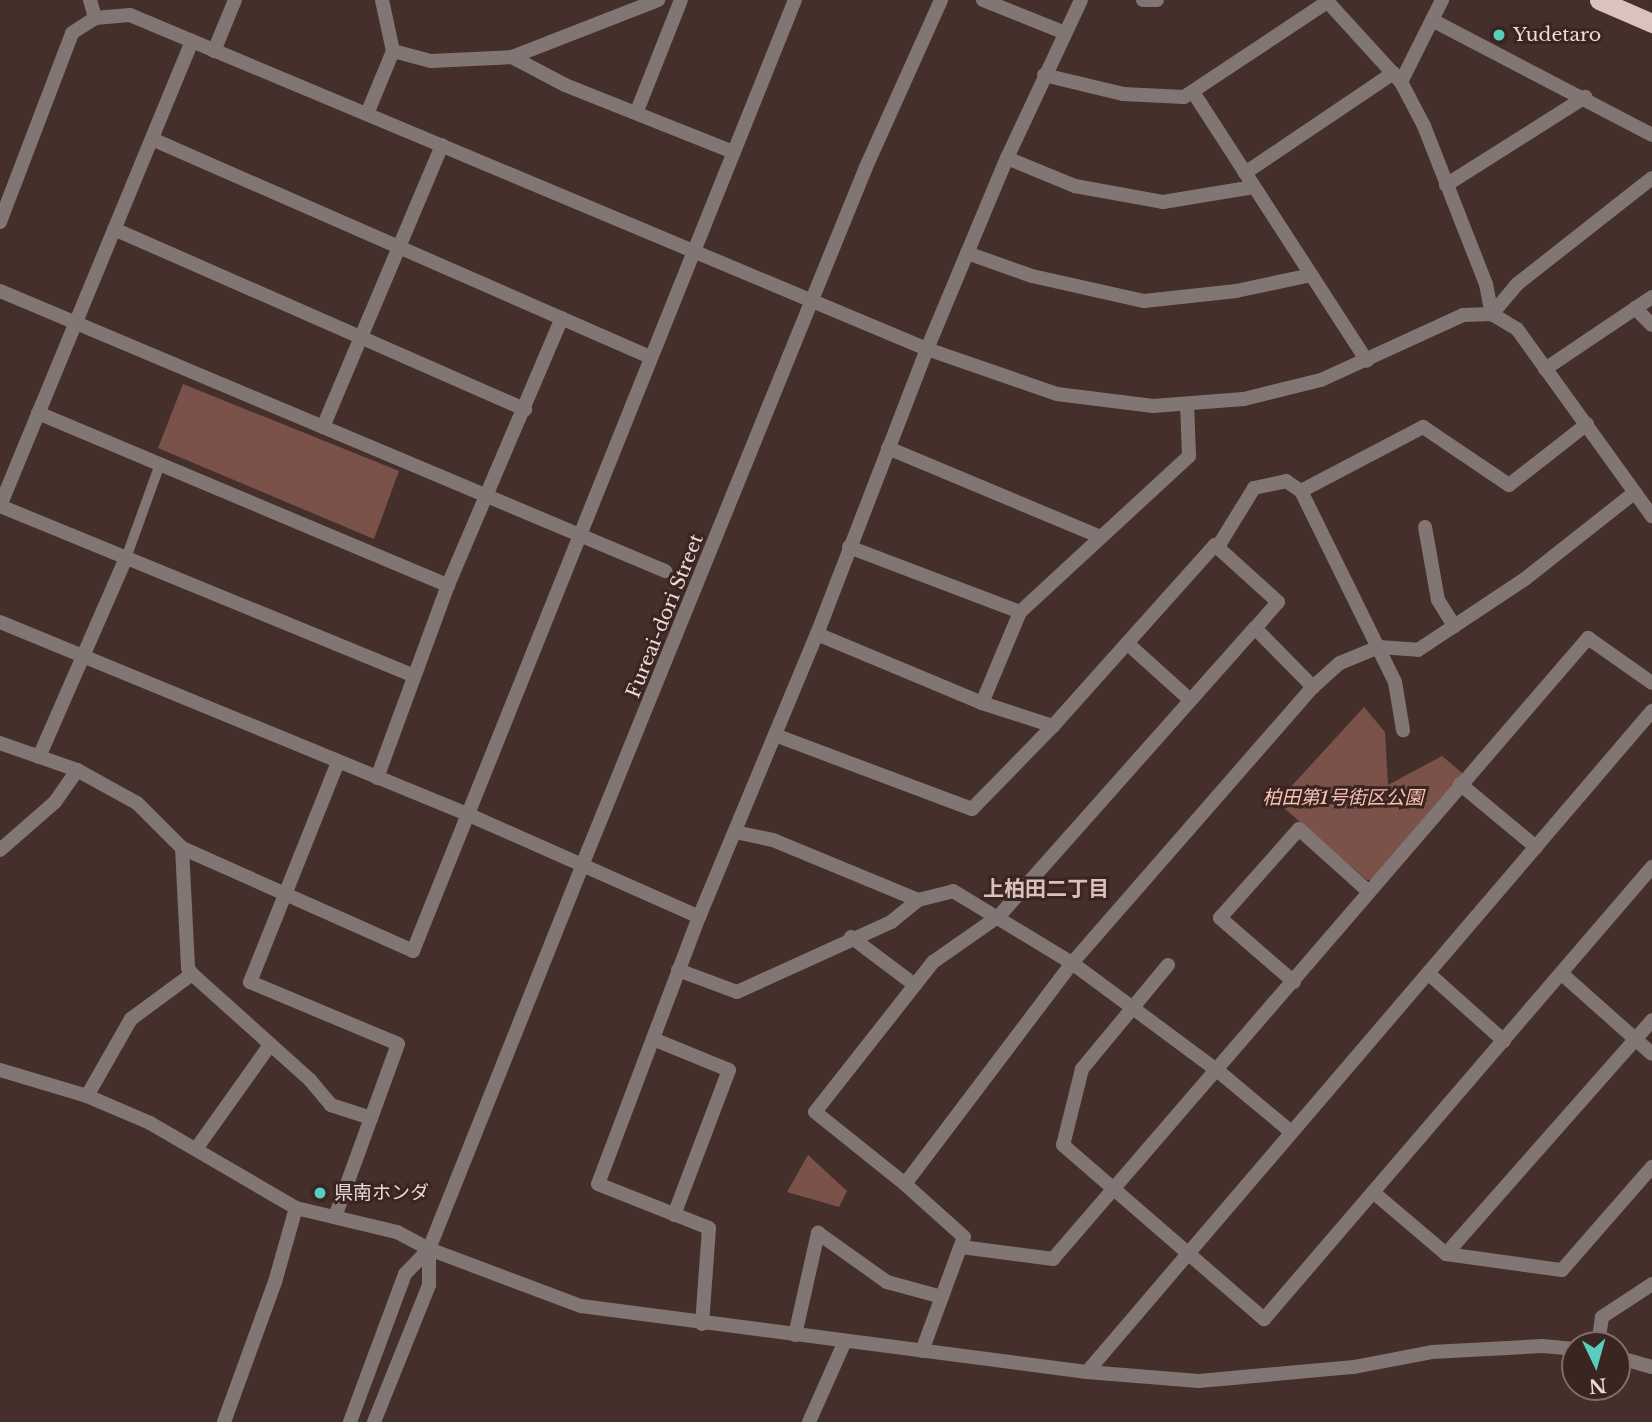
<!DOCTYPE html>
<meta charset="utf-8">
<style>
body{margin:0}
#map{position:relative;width:1652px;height:1422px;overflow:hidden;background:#442f2a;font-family:"Libre Baskerville","Noto Sans JP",serif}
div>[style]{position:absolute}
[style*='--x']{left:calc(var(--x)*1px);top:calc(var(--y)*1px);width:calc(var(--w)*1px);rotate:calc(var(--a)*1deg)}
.green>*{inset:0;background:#7b5249}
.pedestrian>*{height:10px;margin:-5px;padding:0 5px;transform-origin:5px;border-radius:5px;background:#817673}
.minor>*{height:14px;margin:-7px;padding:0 7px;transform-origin:7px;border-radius:7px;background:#817673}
.tertiary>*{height:14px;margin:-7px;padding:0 7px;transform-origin:7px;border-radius:7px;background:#817673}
.trunk>*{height:19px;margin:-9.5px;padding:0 9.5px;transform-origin:9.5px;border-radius:9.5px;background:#dcc2bc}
.dots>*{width:19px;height:19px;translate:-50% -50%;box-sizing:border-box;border:4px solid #3a2520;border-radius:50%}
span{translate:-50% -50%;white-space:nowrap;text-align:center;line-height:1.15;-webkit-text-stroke:6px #3a2520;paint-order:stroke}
.poi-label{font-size:19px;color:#e9dbd8}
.left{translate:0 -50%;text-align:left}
.street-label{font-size:19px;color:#e9dbd8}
.park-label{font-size:19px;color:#fcc2b5;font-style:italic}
.neighbourhood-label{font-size:21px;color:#dbbfb9;font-weight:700}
.north{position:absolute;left:1561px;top:1331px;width:70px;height:70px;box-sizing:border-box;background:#3a2520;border:2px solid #806e6a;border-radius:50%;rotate:175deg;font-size:19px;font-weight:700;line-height:28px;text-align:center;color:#e9dbd8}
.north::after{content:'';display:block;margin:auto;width:24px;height:32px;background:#59cebe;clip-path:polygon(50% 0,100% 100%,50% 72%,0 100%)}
</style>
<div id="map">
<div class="green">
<div style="clip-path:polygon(183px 384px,399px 471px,374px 539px,158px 448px)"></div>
<div style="clip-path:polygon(1364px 707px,1385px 732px,1388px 785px,1442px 756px,1467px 777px,1378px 879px,1367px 880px,1277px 802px)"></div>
<div style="clip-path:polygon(808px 1155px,847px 1191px,839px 1207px,787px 1192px)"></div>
</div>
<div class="pedestrian">
<div style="--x:126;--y:558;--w:100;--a:-70.1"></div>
</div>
<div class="minor">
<div style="--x:90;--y:0;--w:19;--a:74"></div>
<div style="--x:983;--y:0;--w:88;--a:21.9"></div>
<div style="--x:1143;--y:0;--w:14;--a:0"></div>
<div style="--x:1326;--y:0;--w:111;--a:47.6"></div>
<div style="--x:1401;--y:82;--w:50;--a:62.4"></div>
<div style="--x:1424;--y:126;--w:170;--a:68.6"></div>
<div style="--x:1486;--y:284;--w:31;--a:79"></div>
<div style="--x:1432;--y:20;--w:248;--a:27.6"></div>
<div style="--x:214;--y:51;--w:55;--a:-67.6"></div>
<div style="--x:393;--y:51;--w:39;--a:15"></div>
<div style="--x:431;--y:61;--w:81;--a:-2.8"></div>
<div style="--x:512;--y:57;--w:157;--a:-21.3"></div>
<div style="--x:512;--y:57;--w:60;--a:27.8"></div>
<div style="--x:565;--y:85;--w:181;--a:21.7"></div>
<div style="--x:1044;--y:75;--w:81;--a:13.5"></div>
<div style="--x:1123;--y:94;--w:61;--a:2.8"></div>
<div style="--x:1184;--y:97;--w:172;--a:-33.6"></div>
<div style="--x:1401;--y:82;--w:92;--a:-63.4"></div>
<div style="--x:1193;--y:92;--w:320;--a:57.1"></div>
<div style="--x:637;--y:111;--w:119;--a:-68.4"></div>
<div style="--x:367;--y:114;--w:68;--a:-67.6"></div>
<div style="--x:393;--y:51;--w:52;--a:-102.2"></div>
<div style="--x:152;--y:139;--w:544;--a:23.64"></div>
<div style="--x:1007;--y:158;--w:74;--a:22.4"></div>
<div style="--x:1075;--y:186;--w:89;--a:10.3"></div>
<div style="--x:1163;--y:202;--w:92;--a:-9.4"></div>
<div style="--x:1245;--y:173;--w:179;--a:-34"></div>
<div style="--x:1446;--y:185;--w:165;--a:-32.3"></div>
<div style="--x:114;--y:229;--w:449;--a:23.7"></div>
<div style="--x:967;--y:253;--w:69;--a:19.5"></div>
<div style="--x:1032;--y:276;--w:115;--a:12.6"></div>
<div style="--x:1144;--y:301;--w:93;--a:-6.2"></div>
<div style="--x:1236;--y:291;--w:77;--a:-12"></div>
<div style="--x:0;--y:291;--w:722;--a:22.83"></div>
<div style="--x:1635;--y:308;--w:24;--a:45"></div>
<div style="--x:1492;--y:314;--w:38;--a:-50"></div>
<div style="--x:1516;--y:285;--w:173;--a:-38.2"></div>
<div style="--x:1545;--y:369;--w:129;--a:-33.9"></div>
<div style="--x:38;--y:413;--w:445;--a:22.8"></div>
<div style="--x:323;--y:427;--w:306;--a:-67.1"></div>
<div style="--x:888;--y:448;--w:231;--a:22.7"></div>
<div style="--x:1301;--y:491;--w:138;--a:-27.7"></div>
<div style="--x:1423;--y:427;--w:104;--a:34"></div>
<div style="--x:1509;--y:485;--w:99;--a:-38"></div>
<div style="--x:0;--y:506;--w:503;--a:-67.56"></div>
<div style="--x:0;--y:506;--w:446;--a:22.3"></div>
<div style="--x:1425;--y:527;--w:74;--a:79.9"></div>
<div style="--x:1438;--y:600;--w:31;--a:58"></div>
<div style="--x:1219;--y:545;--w:67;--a:-58.4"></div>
<div style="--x:1254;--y:488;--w:33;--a:-12"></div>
<div style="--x:1286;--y:481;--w:18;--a:34"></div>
<div style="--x:1301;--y:491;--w:213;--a:63.8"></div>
<div style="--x:1395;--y:682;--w:49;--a:80.5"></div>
<div style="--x:849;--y:547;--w:183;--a:20.8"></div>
<div style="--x:0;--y:622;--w:505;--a:22.35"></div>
<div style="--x:467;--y:814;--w:254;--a:23.9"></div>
<div style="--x:817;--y:634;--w:179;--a:22.7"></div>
<div style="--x:982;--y:703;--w:75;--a:17.9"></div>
<div style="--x:1053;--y:726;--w:243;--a:-48.2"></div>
<div style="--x:1215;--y:545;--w:85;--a:42.1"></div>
<div style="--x:1278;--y:602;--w:35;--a:131"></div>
<div style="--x:1255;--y:628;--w:83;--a:45.5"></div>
<div style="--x:1127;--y:643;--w:84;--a:42.1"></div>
<div style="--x:982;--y:703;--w:99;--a:-67.3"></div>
<div style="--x:1020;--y:612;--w:230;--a:-42.7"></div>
<div style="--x:1189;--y:456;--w:51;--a:-92.2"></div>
<div style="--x:775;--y:735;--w:210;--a:20.6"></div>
<div style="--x:972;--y:809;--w:116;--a:-45.7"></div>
<div style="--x:0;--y:743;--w:82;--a:19.3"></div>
<div style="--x:77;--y:770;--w:68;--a:28.8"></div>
<div style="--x:137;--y:803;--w:64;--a:45"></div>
<div style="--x:182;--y:848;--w:253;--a:24"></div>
<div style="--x:413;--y:951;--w:1025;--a:-68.12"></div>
<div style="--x:39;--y:757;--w:217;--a:-66.4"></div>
<div style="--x:338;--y:762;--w:237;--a:111.8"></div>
<div style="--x:250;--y:982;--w:160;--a:22.7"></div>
<div style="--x:398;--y:1044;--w:79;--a:110"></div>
<div style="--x:377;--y:778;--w:206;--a:-69.8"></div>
<div style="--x:448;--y:585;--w:290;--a:-66.9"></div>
<div style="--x:1460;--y:784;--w:99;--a:39.7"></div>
<div style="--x:735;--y:832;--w:39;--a:12"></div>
<div style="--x:773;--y:840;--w:157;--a:22.5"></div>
<div style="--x:918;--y:900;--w:36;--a:-14"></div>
<div style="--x:953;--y:891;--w:139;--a:31.2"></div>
<div style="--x:1072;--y:963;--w:182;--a:36.5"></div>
<div style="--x:1218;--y:1071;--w:94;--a:39.8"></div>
<div style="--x:182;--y:848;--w:120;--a:87.1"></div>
<div style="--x:188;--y:968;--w:7;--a:56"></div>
<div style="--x:192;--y:974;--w:159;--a:41.9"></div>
<div style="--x:310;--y:1080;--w:33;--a:50"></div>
<div style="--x:331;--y:1105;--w:42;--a:18"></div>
<div style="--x:371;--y:1118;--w:102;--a:110"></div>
<div style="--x:0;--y:850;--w:73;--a:-41.1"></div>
<div style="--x:55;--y:802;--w:39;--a:-55"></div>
<div style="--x:851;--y:937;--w:80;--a:36.9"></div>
<div style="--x:1168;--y:965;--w:135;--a:129.6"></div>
<div style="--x:1082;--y:1069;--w:78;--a:104"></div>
<div style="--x:1063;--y:1145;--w:266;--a:40.9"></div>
<div style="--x:1264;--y:1319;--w:596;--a:-49.36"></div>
<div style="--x:678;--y:970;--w:63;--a:20.4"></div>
<div style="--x:737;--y:992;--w:169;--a:-24.4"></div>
<div style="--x:891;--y:922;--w:35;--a:-39"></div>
<div style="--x:1428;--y:973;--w:102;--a:41.8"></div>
<div style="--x:1562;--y:974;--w:120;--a:41.6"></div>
<div style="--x:1294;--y:982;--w:98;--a:-139.1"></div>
<div style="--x:1220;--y:918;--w:119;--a:-48.4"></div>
<div style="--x:1299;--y:829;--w:94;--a:42"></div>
<div style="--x:653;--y:1039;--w:82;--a:22.2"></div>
<div style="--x:729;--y:1070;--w:155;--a:110.8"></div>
<div style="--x:87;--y:1096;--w:89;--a:-60.3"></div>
<div style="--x:131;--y:1019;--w:76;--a:-36.4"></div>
<div style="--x:196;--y:1149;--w:128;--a:-54.6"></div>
<div style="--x:905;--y:1184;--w:115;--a:-141.3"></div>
<div style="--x:815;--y:1112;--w:191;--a:-51.8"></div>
<div style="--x:933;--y:962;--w:80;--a:-34.9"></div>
<div style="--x:999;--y:916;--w:385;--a:-48.4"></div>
<div style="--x:1373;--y:1192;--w:96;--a:40.3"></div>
<div style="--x:1446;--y:1254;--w:117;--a:7.9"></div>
<div style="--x:1562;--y:1270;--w:137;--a:-48.9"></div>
<div style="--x:961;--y:1247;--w:93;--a:7.4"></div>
<div style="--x:1053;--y:1259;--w:820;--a:-49.25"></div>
<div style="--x:1588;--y:638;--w:78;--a:35.1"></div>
<div style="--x:429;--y:1249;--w:162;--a:20.6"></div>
<div style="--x:581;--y:1306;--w:510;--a:7.43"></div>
<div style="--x:1087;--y:1372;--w:112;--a:4.6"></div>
<div style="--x:1199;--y:1381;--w:156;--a:-5.2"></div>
<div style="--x:1354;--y:1367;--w:79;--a:-10.9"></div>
<div style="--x:1432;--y:1352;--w:110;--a:-3.1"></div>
<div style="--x:1542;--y:1346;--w:33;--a:5"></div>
<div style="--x:1446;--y:1254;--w:312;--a:-48.6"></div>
<div style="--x:702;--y:1324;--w:96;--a:-85.8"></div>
<div style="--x:709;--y:1228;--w:119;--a:-158.4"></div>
<div style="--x:598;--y:1184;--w:285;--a:-69.3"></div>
<div style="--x:699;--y:917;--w:307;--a:-67.4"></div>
<div style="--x:817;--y:634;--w:305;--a:-68.9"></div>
<div style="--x:927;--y:349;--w:207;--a:-67.3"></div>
<div style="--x:1007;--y:158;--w:174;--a:-64.9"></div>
<div style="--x:795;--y:1335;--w:105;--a:-77.3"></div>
<div style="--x:818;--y:1233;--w:85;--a:35.4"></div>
<div style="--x:887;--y:1282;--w:57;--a:15.3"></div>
<div style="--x:1598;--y:1345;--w:28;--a:-82"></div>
<div style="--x:1602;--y:1317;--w:60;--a:-33.4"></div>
<div style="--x:922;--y:1351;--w:121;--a:-69.8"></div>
<div style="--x:964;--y:1237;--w:79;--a:-138.1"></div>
<div style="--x:905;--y:1184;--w:277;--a:-52.9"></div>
<div style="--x:1072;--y:963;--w:366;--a:-48.9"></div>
<div style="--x:1313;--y:687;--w:36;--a:-42"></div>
<div style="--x:1340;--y:663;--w:42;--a:-22.3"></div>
<div style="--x:1379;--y:647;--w:39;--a:4"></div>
<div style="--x:1418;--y:650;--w:128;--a:-33.6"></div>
<div style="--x:1525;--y:579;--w:140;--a:-38.3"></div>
<div style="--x:1617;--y:1357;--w:36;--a:16"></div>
<div style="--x:809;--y:1422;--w:89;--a:-66"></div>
</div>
<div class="tertiary">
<div style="--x:0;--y:222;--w:202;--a:-69.1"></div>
<div style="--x:72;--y:33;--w:27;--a:-33"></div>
<div style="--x:95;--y:18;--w:35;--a:-5"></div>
<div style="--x:130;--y:15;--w:864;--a:22.74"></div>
<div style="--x:927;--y:349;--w:138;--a:19.1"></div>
<div style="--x:1057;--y:394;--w:97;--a:7.1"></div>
<div style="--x:1153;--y:406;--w:91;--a:-4.4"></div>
<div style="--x:1244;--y:399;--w:79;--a:-13.9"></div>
<div style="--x:1321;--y:380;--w:156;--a:-24.6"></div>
<div style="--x:1463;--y:315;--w:29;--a:-2"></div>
<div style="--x:1492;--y:314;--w:29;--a:31"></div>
<div style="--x:1517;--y:329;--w:231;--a:54.2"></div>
<div style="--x:0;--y:1070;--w:91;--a:16.6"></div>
<div style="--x:87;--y:1096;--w:69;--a:23.2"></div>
<div style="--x:150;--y:1123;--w:169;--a:30.2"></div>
<div style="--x:296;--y:1208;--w:104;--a:13.4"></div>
<div style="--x:397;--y:1232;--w:36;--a:28"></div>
<div style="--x:1087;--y:1372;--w:870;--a:-49.48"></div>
<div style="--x:224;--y:1422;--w:149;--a:-70"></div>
<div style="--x:275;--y:1282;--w:77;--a:-74.2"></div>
<div style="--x:350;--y:1422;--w:158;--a:-69.6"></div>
<div style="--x:405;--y:1274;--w:35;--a:-46"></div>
<div style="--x:374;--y:1422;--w:148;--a:-68.1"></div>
<div style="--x:429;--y:1285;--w:36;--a:-90"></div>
<div style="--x:429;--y:1249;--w:416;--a:-68.2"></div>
<div style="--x:583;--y:863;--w:751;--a:-67.87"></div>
<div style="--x:866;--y:167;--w:183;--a:-65.8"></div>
</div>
<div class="trunk">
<div style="--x:1599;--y:0;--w:58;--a:23.5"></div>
</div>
<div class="dots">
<div style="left:1499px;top:35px;background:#59cebe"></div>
<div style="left:320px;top:1193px;background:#59cebe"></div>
</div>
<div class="poi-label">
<span class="left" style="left:1513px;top:35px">Yudetaro</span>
<span class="left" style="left:334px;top:1193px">県南ホンダ</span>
</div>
<div class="street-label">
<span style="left:665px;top:616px;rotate:-68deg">Fureai-dori Street</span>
</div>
<div class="park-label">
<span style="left:1343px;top:798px">柏田第1号街区公園</span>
</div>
<div class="neighbourhood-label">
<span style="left:1046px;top:889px">上柏田二丁目</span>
</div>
<div class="north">N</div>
</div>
